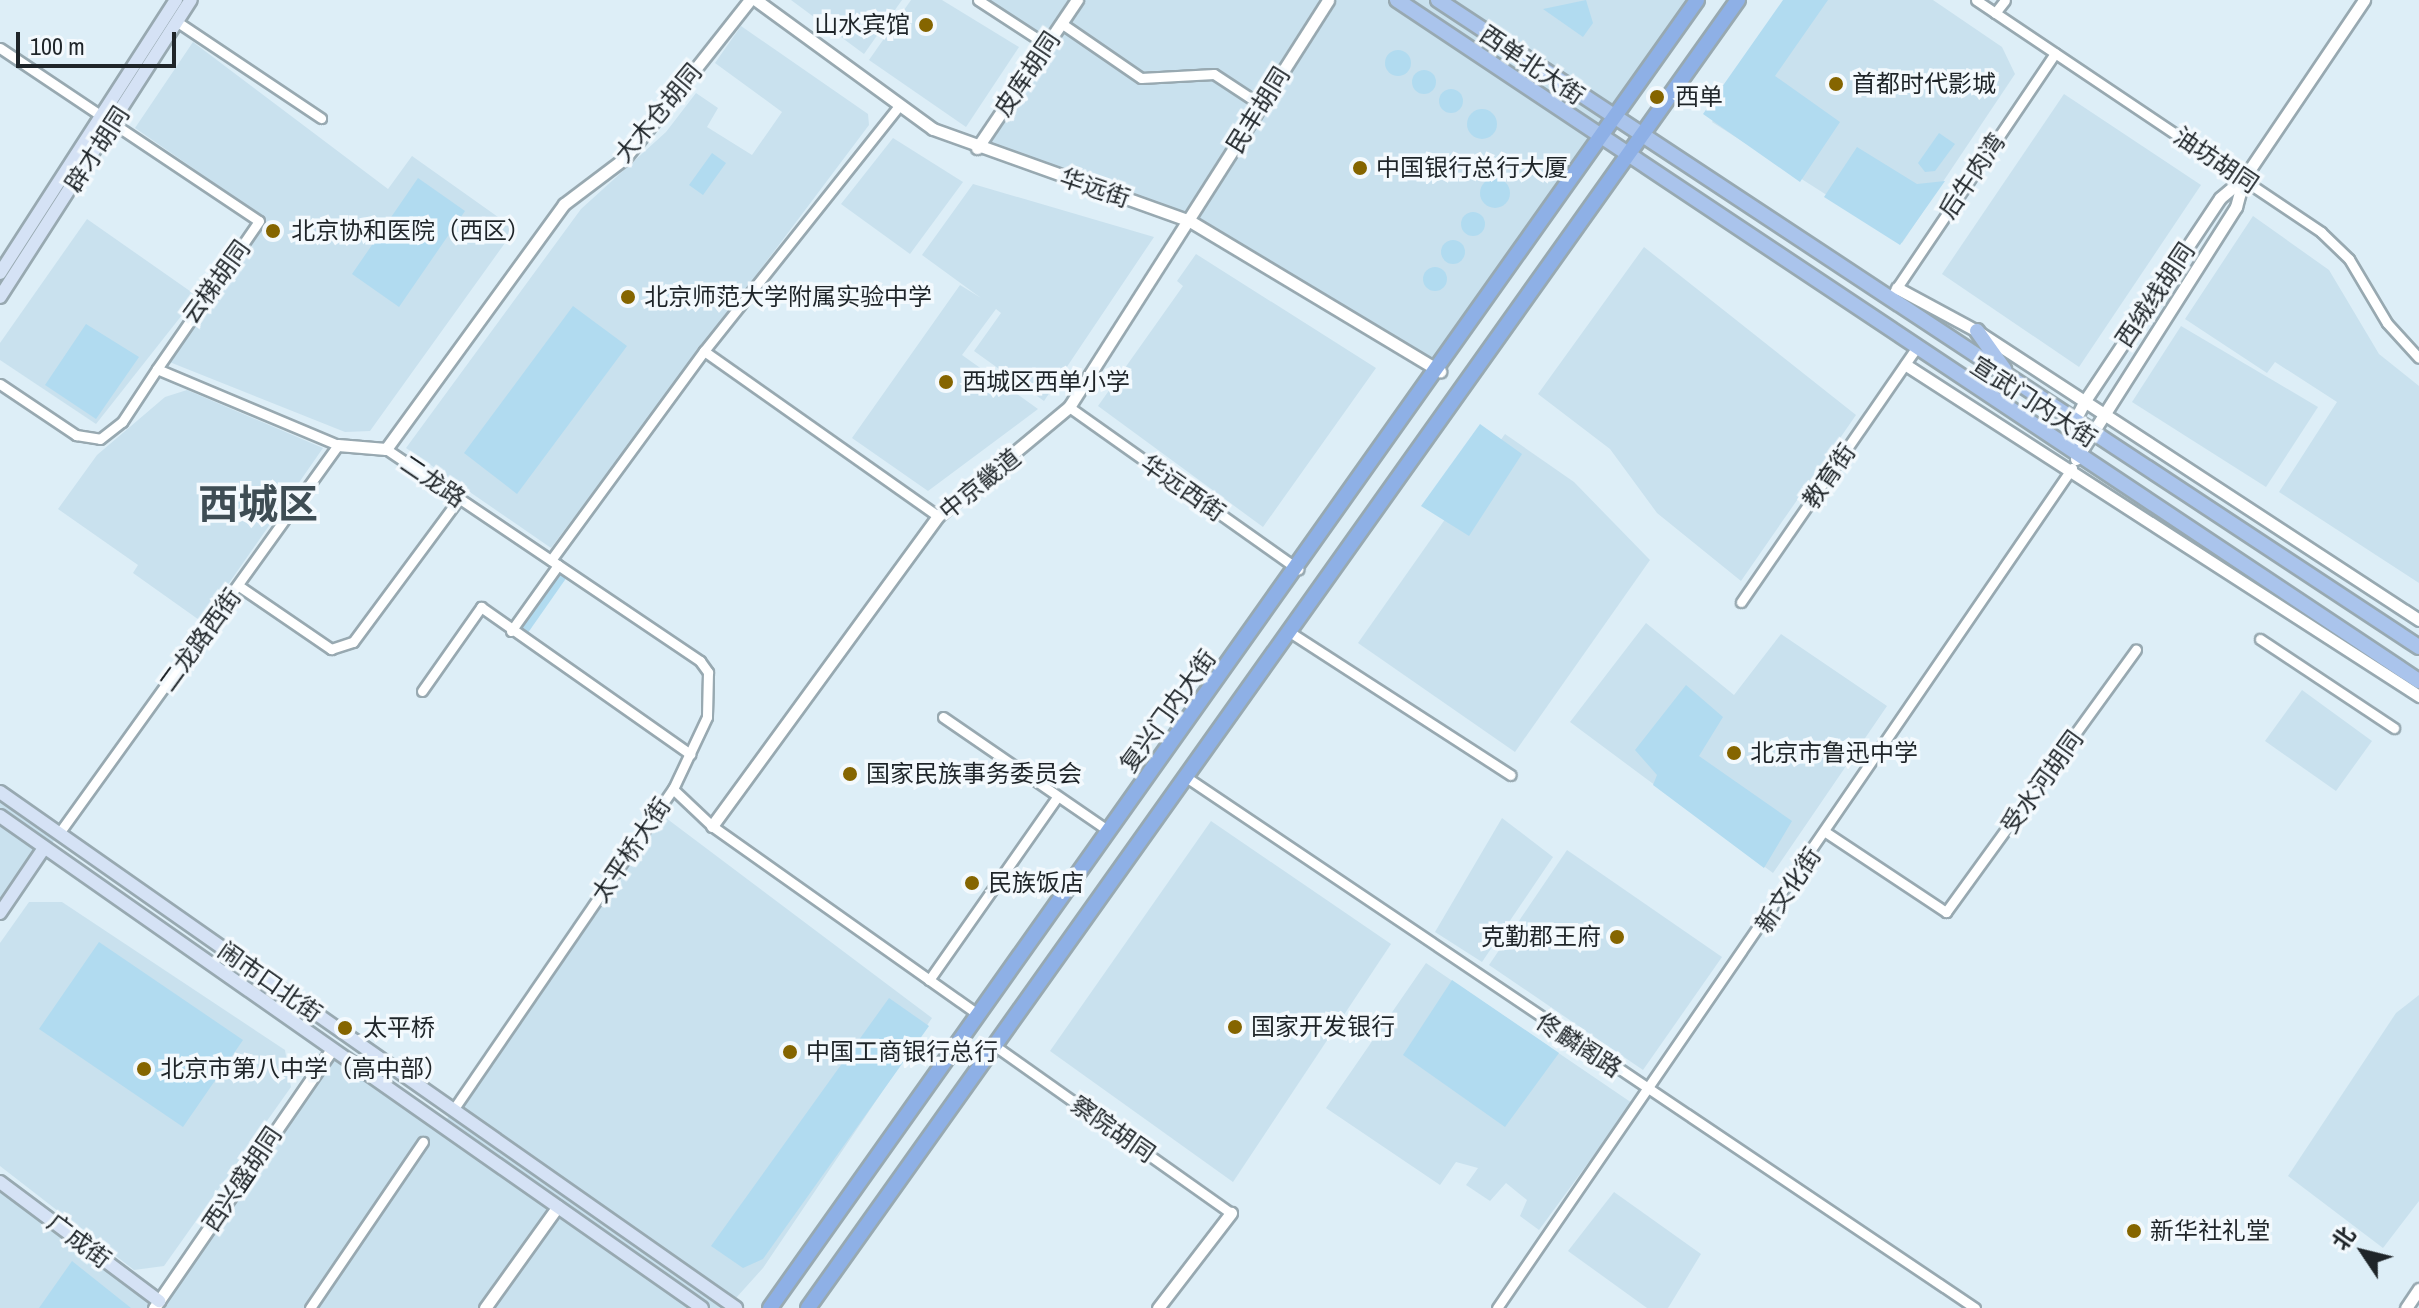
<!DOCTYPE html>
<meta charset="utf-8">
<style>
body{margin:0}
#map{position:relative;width:2419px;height:1308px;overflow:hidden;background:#ddeef7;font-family:"Archivo Narrow","Noto Sans SC",sans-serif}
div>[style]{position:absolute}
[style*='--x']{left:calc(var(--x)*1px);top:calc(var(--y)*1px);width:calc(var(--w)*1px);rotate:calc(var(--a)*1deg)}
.built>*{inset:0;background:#c9e1ee}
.green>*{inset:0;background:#b1dbf0}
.round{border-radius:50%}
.roads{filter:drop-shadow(2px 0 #98a9b1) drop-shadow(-2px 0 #98a9b1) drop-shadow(0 2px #98a9b1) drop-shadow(0 -2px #98a9b1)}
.minor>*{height:9px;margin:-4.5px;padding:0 4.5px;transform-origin:4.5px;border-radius:4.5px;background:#fff}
.tertiary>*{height:11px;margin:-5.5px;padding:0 5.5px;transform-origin:5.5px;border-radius:5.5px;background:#fff}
.secondary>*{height:12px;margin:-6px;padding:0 6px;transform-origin:6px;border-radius:6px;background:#d5e2f5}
.primary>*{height:14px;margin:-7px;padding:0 7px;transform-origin:7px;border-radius:7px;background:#aac4ec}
.trunk>*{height:14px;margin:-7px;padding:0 7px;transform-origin:7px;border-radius:7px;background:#8eb0e6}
.dots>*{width:22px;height:22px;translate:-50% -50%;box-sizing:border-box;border:4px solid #f3f9fd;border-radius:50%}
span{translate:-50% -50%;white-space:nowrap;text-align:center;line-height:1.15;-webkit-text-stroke:7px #f3f9fd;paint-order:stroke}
.poi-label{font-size:24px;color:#1f2529}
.right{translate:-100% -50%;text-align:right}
.left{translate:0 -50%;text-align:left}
.street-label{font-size:24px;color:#1f2529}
.town-label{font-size:40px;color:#3e4d54;font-weight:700}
.north{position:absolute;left:2323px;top:1212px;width:80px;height:80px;-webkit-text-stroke:6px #f3f9fd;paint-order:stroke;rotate:305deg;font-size:22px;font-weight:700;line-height:32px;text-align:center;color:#1f2529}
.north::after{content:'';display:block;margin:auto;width:28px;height:36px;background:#1f2529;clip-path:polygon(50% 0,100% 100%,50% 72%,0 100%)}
.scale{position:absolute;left:16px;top:32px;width:160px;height:36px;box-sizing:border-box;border:4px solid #1f2529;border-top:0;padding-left:10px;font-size:24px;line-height:28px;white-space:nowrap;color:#1f2529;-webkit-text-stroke:6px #f3f9fd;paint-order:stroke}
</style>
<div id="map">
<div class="built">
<div style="clip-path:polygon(791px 0,902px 0,864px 54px)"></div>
<div style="clip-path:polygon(911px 0,942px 0,1019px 47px,966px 127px,869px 60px)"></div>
<div style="clip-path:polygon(980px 0,1705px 0,1440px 371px,1202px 229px,984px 151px,1053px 48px)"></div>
<div style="clip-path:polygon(1787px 0,1933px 0,2002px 47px,2015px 74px,1902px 243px,1712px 122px)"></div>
<div style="clip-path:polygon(741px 26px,868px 114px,869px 125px,551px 548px,406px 448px,581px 209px,666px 132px,696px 93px,718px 108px,707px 127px,752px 155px,782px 112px,715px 63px)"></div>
<div style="clip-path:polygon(193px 42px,388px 189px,412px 156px,515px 229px,370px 431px,345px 432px,167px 361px,254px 240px,262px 216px,135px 128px)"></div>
<div style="clip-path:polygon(2064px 94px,2201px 185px,2079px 367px,1942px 274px)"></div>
<div style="clip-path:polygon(893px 138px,963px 182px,910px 254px,841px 204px)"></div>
<div style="clip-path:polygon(973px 184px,1154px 237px,1044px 401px,974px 351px,1001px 313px,996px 309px,962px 355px,1038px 409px,928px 491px,852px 438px,960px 285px,981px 298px,922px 255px)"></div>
<div style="clip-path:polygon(2253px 216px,2329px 270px,2379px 354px,2419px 386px,2419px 583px,2279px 492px,2337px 402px,2275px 362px,2267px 373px,2185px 319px)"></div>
<div style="clip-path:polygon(87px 219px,197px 296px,96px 424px,0 360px,0 343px)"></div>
<div style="clip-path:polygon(1644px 247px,1856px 415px,1741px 581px,1657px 513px,1610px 449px,1538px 394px)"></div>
<div style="clip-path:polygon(1196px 254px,1376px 368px,1263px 527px,1098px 406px,1183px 286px,1177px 281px)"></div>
<div style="clip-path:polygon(2181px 326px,2318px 407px,2266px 487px,2132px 402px)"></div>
<div style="clip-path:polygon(187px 390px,323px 448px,202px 622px,133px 573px,138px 565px,58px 509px,97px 455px,165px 397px)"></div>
<div style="clip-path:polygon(1505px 434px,1574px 482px,1650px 560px,1515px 752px,1358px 643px)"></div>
<div style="clip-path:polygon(1646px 623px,1734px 695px,1781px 634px,1887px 706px,1773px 873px,1570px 722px)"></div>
<div style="clip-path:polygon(2302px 690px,2372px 741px,2336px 791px,2265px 741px)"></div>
<div style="clip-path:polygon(0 786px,59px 833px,0 918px)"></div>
<div style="clip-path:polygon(662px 815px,932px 1018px,763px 1268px,727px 1308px,0 1308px,0 1182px,159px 1300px,331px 1050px,442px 1126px)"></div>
<div style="clip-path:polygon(1502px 818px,1553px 857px,1482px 962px,1435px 932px)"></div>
<div style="clip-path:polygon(1211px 821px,1391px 944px,1233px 1182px,1050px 1051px)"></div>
<div style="clip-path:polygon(1567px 850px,1722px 957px,1643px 1070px,1489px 965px)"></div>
<div style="clip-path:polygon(29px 902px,62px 902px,285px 1050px,291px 1087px,164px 1266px,134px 1270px,0 1166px,0 943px)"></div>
<div style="clip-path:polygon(1426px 963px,1632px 1103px,1539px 1230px,1520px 1216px,1527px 1200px,1506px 1183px,1490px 1201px,1466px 1185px,1478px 1168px,1456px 1162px,1440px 1185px,1326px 1108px)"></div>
<div style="clip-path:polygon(2419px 995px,2419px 1201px,2383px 1248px,2288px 1176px,2396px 1013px)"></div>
<div style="clip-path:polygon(1614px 1192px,1701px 1254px,1668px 1308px,1647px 1308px,1568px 1251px)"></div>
</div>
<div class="green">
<div style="clip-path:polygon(1586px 0,1593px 23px,1583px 37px,1543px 9px)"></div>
<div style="clip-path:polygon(1783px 0,1828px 0,1775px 76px,1840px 122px,1800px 182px,1703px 114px)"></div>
<div class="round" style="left:1385px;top:50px;width:26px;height:26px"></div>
<div class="round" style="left:1412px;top:70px;width:24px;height:24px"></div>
<div class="round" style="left:1439px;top:89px;width:24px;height:24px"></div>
<div class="round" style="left:1467px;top:109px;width:30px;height:30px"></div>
<div style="clip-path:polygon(1939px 133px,1955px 144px,1935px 171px,1925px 172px,1918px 163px)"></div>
<div style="clip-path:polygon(1857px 147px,1917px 184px,1945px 181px,1900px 245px,1824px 197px)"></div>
<div style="clip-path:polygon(712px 153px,726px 163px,703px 195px,689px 185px)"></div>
<div class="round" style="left:1480px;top:178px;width:30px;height:30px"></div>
<div style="clip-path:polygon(418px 178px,465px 211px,399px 307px,352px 274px)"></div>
<div class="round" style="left:1461px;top:212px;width:24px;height:24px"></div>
<div class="round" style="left:1441px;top:240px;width:24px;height:24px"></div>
<div class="round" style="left:1423px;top:267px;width:24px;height:24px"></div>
<div style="clip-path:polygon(573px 306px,627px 346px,517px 494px,464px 453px)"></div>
<div style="clip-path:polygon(86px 324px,139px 357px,96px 419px,45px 385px)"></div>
<div style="clip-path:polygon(1480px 424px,1522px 454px,1469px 536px,1421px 506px)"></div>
<div style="clip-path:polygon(560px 571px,567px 577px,525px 637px,517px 631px)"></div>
<div style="clip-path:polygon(1686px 685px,1723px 717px,1699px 756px,1792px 821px,1764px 868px,1653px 785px,1657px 775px,1635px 750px)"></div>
<div style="clip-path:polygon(99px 942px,243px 1040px,183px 1127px,39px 1029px)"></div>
<div style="clip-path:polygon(1452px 980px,1559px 1053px,1505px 1127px,1403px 1055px)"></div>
<div style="clip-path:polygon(889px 998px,929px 1026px,763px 1259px,743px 1268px,711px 1246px)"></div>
<div style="clip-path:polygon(72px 1261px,131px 1308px,39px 1308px)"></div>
</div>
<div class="roads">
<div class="minor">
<div style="--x:978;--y:0;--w:82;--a:33.1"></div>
<div style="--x:1976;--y:0;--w:416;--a:33.9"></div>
<div style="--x:2321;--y:232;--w:39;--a:44"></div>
<div style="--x:2349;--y:259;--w:74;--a:59.3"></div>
<div style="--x:2387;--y:323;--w:47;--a:47.6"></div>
<div style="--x:1995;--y:13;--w:16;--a:-52"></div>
<div style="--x:179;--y:23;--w:171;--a:33.8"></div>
<div style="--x:1061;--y:23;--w:97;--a:34.5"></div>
<div style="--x:1141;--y:78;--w:73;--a:-3.1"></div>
<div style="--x:1214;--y:74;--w:56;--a:33.4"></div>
<div style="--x:0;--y:48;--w:124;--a:33.8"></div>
<div style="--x:114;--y:124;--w:174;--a:33.8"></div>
<div style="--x:259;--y:221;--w:180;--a:124.6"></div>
<div style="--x:1894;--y:292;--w:288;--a:-56"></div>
<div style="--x:704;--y:351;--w:286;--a:35.2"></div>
<div style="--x:0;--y:384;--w:92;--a:33.9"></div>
<div style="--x:76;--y:435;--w:24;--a:9"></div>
<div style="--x:100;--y:439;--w:28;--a:-38"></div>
<div style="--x:122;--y:422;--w:64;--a:-56.6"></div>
<div style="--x:157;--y:369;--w:196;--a:22.8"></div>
<div style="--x:338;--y:445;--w:478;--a:125.7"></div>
<div style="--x:1069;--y:407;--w:281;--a:35.3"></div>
<div style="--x:386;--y:449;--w:379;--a:34"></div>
<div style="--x:700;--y:661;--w:14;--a:54"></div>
<div style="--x:708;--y:672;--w:45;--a:91.3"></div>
<div style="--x:707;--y:717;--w:80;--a:115.3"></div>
<div style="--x:551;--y:560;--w:259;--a:-53.8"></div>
<div style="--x:704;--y:351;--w:313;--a:-51.5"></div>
<div style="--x:239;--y:586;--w:112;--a:34.4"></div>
<div style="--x:331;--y:649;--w:23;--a:-18"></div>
<div style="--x:353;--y:642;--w:178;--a:-53.5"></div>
<div style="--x:1741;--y:602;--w:306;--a:-55.4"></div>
<div style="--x:511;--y:631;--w:81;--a:-54.5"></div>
<div style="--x:1288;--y:631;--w:265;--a:32.9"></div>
<div style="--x:2260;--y:639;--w:161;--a:33.6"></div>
<div style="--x:422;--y:691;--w:103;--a:-54.9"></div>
<div style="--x:481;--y:607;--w:256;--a:35.1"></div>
<div style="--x:943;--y:717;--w:201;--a:34.5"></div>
<div style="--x:1186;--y:777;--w:951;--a:33.94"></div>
<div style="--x:1827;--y:833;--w:143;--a:33.6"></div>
<div style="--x:1946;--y:912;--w:324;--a:-54.1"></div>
<div style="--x:929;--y:980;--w:223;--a:-55"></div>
<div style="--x:995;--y:1046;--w:289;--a:35.3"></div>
<div style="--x:455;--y:1107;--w:386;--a:-55.6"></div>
<div style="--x:673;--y:789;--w:54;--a:43.5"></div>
<div style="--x:712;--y:826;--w:327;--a:35.3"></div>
<div style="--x:310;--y:1308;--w:201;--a:-55.8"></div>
<div style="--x:1497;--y:1308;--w:1018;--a:-55.61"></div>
</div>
<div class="tertiary">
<div style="--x:756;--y:0;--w:219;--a:36.1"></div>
<div style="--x:933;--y:129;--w:273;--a:19.7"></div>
<div style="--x:1190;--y:221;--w:292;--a:31"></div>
<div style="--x:977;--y:148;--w:179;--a:-56"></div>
<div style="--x:1897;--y:288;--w:91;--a:28.3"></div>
<div style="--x:1977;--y:331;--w:528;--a:33.18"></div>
<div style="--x:1906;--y:365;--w:611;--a:32.83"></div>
<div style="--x:338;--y:445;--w:48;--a:4.8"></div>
<div style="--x:386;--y:449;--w:303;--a:-54"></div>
<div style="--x:564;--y:204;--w:76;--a:-37"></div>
<div style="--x:625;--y:158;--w:201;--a:-51.7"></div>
<div style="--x:2077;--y:454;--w:34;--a:-93"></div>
<div style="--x:2075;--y:420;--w:20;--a:-63"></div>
<div style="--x:2084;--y:402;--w:245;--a:-56.3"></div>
<div style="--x:2220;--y:198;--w:31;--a:-40"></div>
<div style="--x:2076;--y:459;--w:299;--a:-57.6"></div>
<div style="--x:2236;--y:207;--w:30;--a:-75"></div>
<div style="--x:2244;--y:178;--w:215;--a:-56"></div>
<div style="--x:712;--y:826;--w:384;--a:-53.9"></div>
<div style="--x:938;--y:516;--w:170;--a:-39.8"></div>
<div style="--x:1069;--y:407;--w:482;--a:-57.5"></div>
<div style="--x:154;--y:1308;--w:313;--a:-55.5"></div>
<div style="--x:485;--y:1308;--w:125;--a:-54.4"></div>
<div style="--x:1158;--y:1308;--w:120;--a:-52.5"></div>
<div style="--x:2406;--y:1308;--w:23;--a:-56"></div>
</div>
<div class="secondary">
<div style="--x:0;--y:273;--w:325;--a:-57.2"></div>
<div style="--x:0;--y:297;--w:353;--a:-57.3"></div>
<div style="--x:0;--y:792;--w:899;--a:35.03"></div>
<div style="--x:0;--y:816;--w:857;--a:35.02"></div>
<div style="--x:0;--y:913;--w:78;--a:-55.9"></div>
<div style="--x:0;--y:1182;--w:199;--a:36.8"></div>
</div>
<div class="primary">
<div style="--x:1397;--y:0;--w:1228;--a:33.68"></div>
<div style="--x:1438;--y:0;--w:1175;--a:33.41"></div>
<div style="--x:1977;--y:331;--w:47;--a:54.6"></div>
</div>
<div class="trunk">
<div style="--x:770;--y:1308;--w:1603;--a:-54.67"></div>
<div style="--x:808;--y:1308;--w:1605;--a:-54.59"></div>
</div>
</div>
<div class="dots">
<div style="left:926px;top:25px;background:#856500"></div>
<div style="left:1836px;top:84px;background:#856500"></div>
<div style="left:1657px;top:97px;background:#856500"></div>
<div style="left:1360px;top:168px;background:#856500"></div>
<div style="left:273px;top:231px;background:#856500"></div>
<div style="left:628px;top:297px;background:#856500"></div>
<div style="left:946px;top:382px;background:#856500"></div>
<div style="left:1734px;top:753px;background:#856500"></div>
<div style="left:850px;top:774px;background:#856500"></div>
<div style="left:972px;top:883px;background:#856500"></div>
<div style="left:1617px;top:937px;background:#856500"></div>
<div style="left:1235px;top:1027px;background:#856500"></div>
<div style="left:345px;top:1028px;background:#856500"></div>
<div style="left:790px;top:1052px;background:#856500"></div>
<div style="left:144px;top:1069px;background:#856500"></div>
<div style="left:2134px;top:1231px;background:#856500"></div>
</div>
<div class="poi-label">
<span class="right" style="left:910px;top:25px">山水宾馆</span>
<span class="left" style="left:1852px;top:84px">首都时代影城</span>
<span class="left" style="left:1675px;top:97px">西单</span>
<span class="left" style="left:1376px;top:168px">中国银行总行大厦</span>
<span class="left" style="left:291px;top:231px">北京协和医院（西区）</span>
<span class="left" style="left:644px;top:297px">北京师范大学附属实验中学</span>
<span class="left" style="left:962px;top:382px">西城区西单小学</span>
<span class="left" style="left:1750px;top:753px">北京市鲁迅中学</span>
<span class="left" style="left:866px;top:774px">国家民族事务委员会</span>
<span class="left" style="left:988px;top:883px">民族饭店</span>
<span class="right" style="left:1601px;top:937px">克勤郡王府</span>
<span class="left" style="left:1251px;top:1027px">国家开发银行</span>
<span class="left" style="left:363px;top:1028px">太平桥</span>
<span class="left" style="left:806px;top:1052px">中国工商银行总行</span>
<span class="left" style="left:160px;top:1069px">北京市第八中学（高中部）</span>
<span class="left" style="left:2150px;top:1231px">新华社礼堂</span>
</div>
<div class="street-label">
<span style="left:1532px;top:65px;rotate:34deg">西单北大街</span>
<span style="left:1027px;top:74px;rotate:-56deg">皮库胡同</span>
<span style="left:1258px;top:110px;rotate:-58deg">民丰胡同</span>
<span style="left:658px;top:113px;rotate:-50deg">大木仓胡同</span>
<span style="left:97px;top:149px;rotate:-57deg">辟才胡同</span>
<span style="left:2216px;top:160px;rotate:34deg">油坊胡同</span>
<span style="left:1972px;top:176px;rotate:-56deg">后牛肉湾</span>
<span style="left:1095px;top:188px;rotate:19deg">华远街</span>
<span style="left:216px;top:282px;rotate:-54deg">云梯胡同</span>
<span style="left:2155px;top:295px;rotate:-56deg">西绒线胡同</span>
<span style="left:2034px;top:402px;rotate:33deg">宣武门内大街</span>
<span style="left:1829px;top:476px;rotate:-55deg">教育街</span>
<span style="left:433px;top:481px;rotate:34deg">二龙路</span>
<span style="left:980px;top:484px;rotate:-39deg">中京畿道</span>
<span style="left:1183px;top:488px;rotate:35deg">华远西街</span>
<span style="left:200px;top:640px;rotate:-54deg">二龙路西街</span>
<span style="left:1168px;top:711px;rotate:-54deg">复兴门内大街</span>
<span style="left:2042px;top:782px;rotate:-54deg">受水河胡同</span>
<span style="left:631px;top:850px;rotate:-56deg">太平桥大街</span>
<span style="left:1788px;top:890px;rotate:-56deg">新文化街</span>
<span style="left:270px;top:982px;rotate:35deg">闹市口北街</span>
<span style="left:1579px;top:1045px;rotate:33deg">佟麟阁路</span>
<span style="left:1113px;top:1129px;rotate:35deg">察院胡同</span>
<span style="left:242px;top:1179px;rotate:-56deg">西兴盛胡同</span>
<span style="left:79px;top:1241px;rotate:37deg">广成街</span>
</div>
<div class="town-label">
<span style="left:258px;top:504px">西城区</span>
</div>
<div class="north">北</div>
<div class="scale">100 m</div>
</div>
